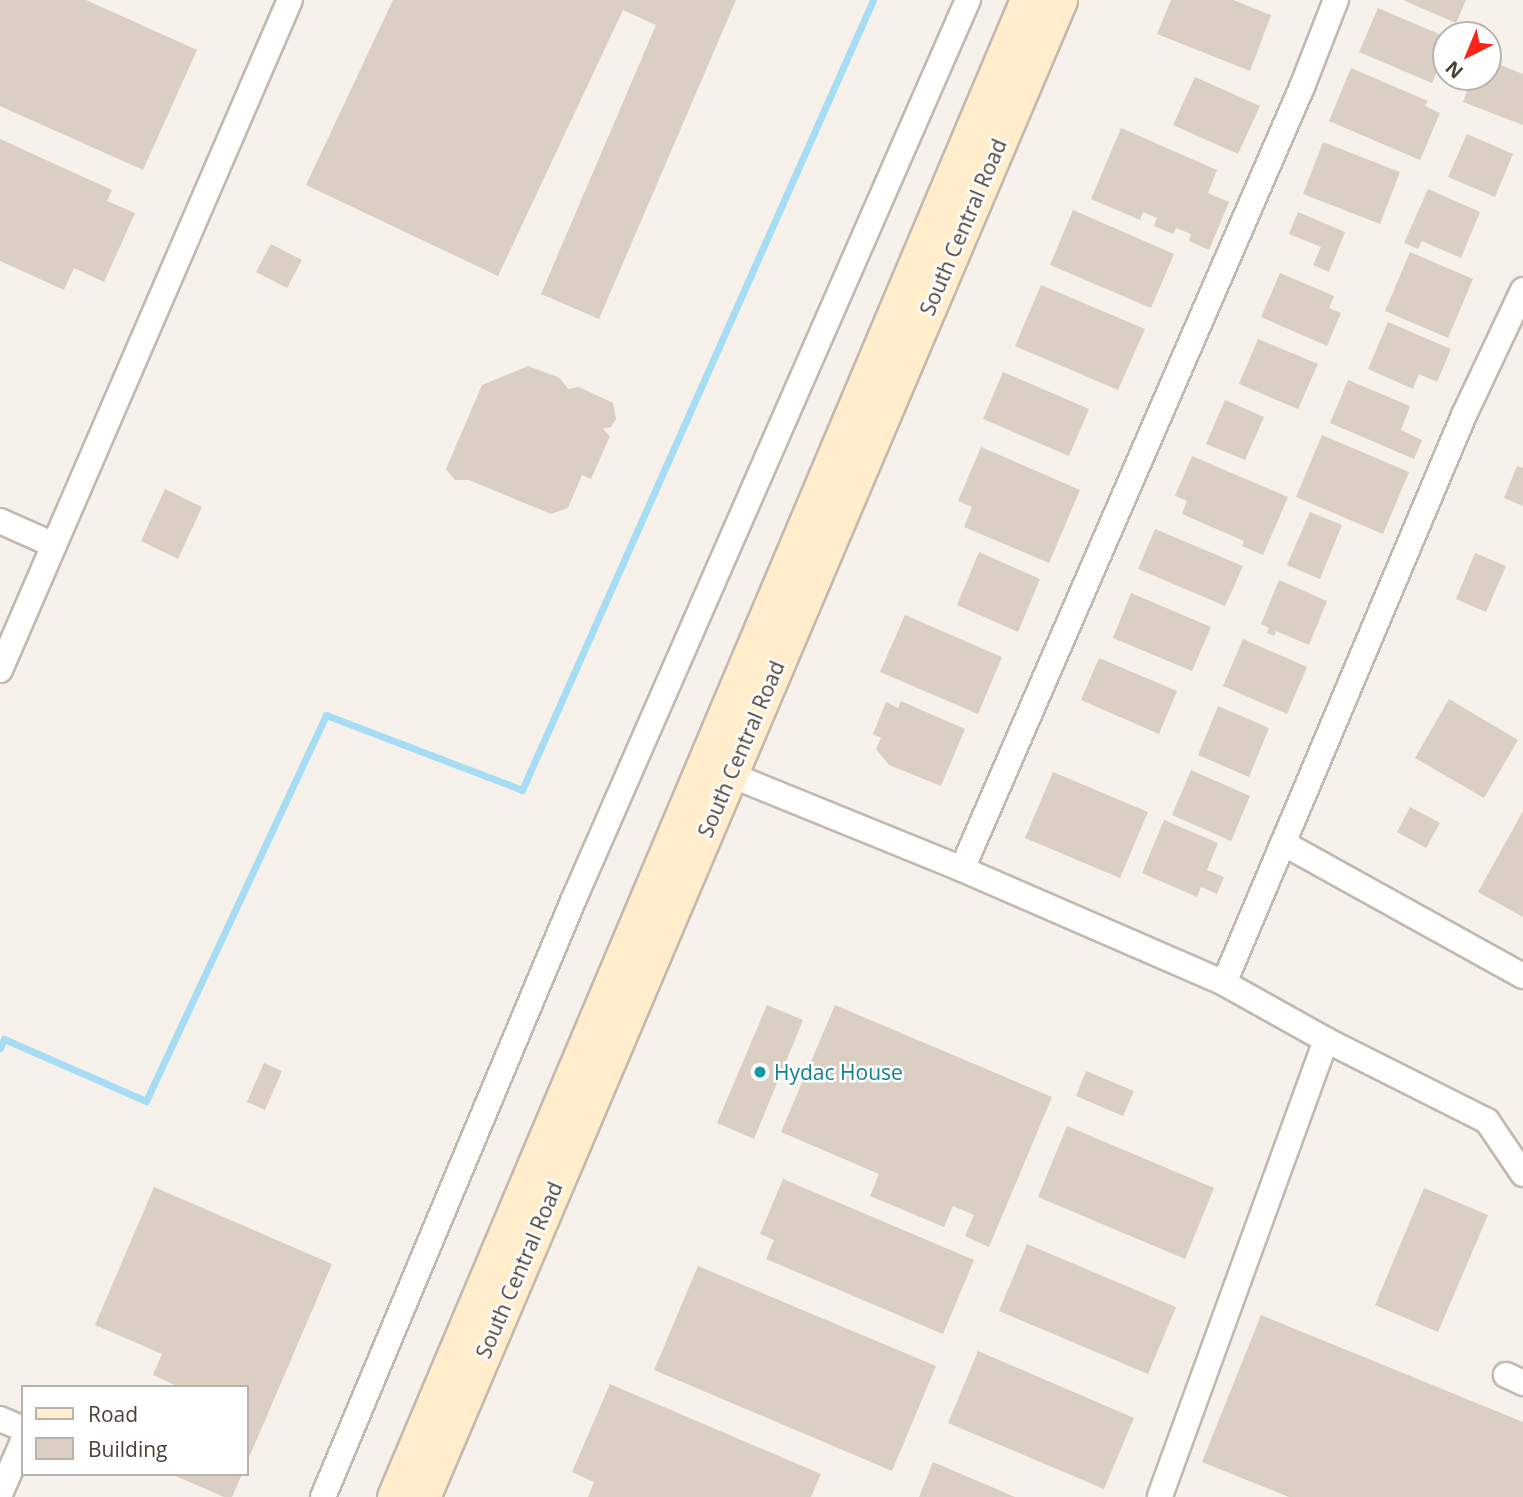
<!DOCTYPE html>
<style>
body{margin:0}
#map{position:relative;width:1523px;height:1497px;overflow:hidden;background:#f6f1eb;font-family:"Open Sans",sans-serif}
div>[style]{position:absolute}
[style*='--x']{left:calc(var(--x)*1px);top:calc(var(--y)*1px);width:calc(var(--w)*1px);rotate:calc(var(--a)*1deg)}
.stream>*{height:7px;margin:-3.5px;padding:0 3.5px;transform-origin:3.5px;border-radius:3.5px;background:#a6ddf4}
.building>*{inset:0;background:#dbcfc3}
.roads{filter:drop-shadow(2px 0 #c2b8ad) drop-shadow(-2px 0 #c2b8ad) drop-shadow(0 2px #c2b8ad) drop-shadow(0 -2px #c2b8ad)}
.minor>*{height:24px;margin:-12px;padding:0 12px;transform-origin:12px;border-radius:12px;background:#fff}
.secondary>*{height:35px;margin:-17.5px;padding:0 17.5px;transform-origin:17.5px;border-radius:17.5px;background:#ffedcc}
.dots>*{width:19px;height:19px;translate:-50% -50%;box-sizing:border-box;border:4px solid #fff;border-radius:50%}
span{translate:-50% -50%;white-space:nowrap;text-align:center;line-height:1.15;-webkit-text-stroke:5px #fff;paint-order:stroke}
.street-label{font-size:21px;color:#4b4138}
.culture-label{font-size:21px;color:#0d838f}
.left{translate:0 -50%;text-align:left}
.legend{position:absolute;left:21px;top:1385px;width:228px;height:91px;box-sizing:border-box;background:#fff;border:2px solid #b7b3af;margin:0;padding:9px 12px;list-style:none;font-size:21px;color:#4b4138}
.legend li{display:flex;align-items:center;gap:14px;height:35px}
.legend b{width:35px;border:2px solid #b7b3af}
.north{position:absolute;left:1432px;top:21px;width:70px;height:70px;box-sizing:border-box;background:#fff;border:2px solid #b7b3af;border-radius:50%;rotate:223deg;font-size:19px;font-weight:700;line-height:28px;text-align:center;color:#4b4138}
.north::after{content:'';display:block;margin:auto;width:24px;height:32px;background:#ff2219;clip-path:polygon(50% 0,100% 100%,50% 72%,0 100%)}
</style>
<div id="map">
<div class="stream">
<div style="--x:0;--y:1048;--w:10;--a:-66"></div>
<div style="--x:4;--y:1039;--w:155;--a:23.6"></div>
<div style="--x:146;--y:1101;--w:426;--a:-65"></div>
<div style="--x:326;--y:715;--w:210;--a:20.9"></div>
<div style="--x:522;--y:790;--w:864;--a:-66.04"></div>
</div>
<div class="building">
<div style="clip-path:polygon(0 0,86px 0,197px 50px,143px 170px,0 106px)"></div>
<div style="clip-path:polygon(393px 0,736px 0,599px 319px,541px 294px,656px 25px,623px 10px,498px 276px,306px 185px)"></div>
<div style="clip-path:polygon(1171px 0,1233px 0,1271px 15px,1250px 71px,1157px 34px)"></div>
<div style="clip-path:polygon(1403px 0,1466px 0,1456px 23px)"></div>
<div style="clip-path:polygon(1378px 8px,1446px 37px,1446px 50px,1432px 83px,1359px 52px)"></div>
<div style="clip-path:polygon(1488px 60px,1523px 74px,1523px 125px,1463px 102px,1472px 77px,1488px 77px)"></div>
<div style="clip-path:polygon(1351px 68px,1428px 101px,1425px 106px,1440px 113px,1420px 160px,1329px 121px)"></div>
<div style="clip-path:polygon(1195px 77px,1260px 106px,1238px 154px,1173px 125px)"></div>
<div style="clip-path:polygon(1121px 128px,1217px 170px,1208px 193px,1229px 202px,1209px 250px,1189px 241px,1191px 234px,1176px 228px,1173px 234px,1154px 226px,1157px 218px,1143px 212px,1140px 220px,1091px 199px)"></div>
<div style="clip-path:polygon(1467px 134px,1513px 154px,1495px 197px,1448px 177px)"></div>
<div style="clip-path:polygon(0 139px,112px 190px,107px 201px,135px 213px,104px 282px,74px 268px,64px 290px,0 261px)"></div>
<div style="clip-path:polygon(1323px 142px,1400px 172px,1380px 224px,1303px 194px)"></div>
<div style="clip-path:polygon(1428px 189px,1480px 212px,1461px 258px,1422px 241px,1418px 249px,1404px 243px)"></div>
<div style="clip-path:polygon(1073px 210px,1174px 254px,1151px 308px,1050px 265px)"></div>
<div style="clip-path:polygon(1298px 212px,1345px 232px,1329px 272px,1313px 265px,1321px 247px,1289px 234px)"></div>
<div style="clip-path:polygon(271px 244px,302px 260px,287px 288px,256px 272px)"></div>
<div style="clip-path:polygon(1410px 252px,1473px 279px,1448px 338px,1385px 311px)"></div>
<div style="clip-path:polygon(1280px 273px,1334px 296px,1329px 308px,1341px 313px,1327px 346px,1261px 317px)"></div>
<div style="clip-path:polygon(1041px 285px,1145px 329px,1118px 390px,1015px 346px)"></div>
<div style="clip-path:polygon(1388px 322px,1451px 349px,1437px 382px,1419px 374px,1413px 389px,1368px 369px)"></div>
<div style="clip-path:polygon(1258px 339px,1318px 364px,1298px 409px,1239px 384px)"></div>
<div style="clip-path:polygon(528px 366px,560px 378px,568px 389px,579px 387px,613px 403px,616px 419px,611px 427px,603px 429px,610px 436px,591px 479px,582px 475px,568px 508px,551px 514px,469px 480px,455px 480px,446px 469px,482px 385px)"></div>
<div style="clip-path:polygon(1003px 372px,1089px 409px,1069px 456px,983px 419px)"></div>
<div style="clip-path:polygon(1348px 380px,1410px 406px,1401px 430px,1422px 440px,1414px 459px,1330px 423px)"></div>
<div style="clip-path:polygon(1225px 400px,1264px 417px,1245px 460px,1206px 444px)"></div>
<div style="clip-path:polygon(1322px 435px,1409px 472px,1383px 534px,1296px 497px)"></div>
<div style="clip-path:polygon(981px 447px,1080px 490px,1049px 563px,964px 527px,972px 507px,958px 501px)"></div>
<div style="clip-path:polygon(1192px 456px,1288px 497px,1263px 555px,1242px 546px,1244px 541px,1182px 514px,1187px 501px,1175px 496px)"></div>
<div style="clip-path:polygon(1517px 466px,1523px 468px,1523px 506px,1504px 498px)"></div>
<div style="clip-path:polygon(165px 489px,202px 507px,178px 559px,141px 541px)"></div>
<div style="clip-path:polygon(1310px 512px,1342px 525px,1320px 579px,1287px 565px)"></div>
<div style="clip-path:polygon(1155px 529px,1243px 566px,1225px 606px,1138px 569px)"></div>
<div style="clip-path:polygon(979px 552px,1040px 579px,1018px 632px,957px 605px)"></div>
<div style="clip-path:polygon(1475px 553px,1506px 566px,1486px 612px,1456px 599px)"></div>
<div style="clip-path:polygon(1279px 580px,1327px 601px,1309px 645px,1276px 631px,1274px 636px,1267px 633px,1269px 628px,1261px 624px)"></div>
<div style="clip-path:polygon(1131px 593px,1211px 627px,1192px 671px,1113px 638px)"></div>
<div style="clip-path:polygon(905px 615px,1002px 657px,978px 714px,880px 672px)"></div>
<div style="clip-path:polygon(1243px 639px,1307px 667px,1287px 714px,1223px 686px)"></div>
<div style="clip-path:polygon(1099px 658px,1177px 691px,1159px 734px,1081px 700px)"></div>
<div style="clip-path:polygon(1449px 699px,1518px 740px,1484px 798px,1415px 758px)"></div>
<div style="clip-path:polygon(901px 701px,965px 729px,941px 786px,889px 765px,876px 749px,881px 738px,873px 734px,886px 702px,898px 708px)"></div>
<div style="clip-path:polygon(1218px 706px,1269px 728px,1249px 777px,1198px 755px)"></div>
<div style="clip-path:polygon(1191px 770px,1250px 796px,1231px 841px,1172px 815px)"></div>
<div style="clip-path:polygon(1053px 772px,1148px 812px,1120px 878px,1025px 838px)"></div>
<div style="clip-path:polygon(1410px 807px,1440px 823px,1426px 848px,1397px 832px)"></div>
<div style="clip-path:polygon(1523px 811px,1523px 917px,1478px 892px)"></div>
<div style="clip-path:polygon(1164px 820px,1218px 843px,1207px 870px,1224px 877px,1217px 894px,1201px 887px,1197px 897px,1142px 873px)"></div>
<div style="clip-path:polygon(767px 1005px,803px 1020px,754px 1139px,717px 1123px)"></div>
<div style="clip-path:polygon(835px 1005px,1052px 1097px,989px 1247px,965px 1236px,974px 1215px,953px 1206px,944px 1227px,870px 1196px,879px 1174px,781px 1132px)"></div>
<div style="clip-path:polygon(264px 1063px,282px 1071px,265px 1110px,247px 1102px)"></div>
<div style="clip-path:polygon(1086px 1071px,1134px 1091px,1123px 1116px,1076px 1096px)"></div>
<div style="clip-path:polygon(1067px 1126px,1214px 1188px,1185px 1259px,1038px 1197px)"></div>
<div style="clip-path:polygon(783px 1179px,974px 1260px,943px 1334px,766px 1259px,774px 1240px,760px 1234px)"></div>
<div style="clip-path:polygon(154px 1187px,332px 1264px,247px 1462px,247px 1387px,179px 1387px,153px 1375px,162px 1354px,95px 1325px)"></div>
<div style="clip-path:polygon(1424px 1188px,1488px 1215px,1438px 1332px,1375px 1305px)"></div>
<div style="clip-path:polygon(1027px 1244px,1176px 1307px,1148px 1374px,999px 1311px)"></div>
<div style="clip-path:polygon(698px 1266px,936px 1366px,892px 1471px,654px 1370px)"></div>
<div style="clip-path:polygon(1261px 1315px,1523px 1422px,1523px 1497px,1289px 1497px,1202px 1462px)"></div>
<div style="clip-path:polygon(978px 1351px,1134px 1418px,1104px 1489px,948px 1423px)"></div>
<div style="clip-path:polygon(610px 1384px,821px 1474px,811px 1497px,588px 1497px,594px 1482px,572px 1472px)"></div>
<div style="clip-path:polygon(933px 1462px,1015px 1497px,919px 1497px)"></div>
<div style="clip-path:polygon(171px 1474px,242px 1474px,232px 1497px,224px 1497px)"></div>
</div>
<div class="roads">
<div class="minor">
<div style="--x:0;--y:521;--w:59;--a:24"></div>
<div style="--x:0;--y:670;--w:730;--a:-66.6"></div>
<div style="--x:716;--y:769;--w:266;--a:22.1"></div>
<div style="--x:962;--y:869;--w:286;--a:23.5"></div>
<div style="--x:1224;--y:983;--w:117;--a:29.2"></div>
<div style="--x:1326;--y:1040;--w:486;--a:110"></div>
<div style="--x:1283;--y:843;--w:274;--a:29"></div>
<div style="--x:962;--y:869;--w:853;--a:-66.5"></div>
<div style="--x:1302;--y:87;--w:93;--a:-68.7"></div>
<div style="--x:1224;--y:983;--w:617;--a:-67.09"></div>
<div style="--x:1464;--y:415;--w:138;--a:-64.7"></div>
<div style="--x:1326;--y:1040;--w:180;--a:26.7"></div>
<div style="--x:1487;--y:1121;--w:64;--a:55.8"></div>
<div style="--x:1506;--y:1375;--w:19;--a:25"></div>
<div style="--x:0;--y:1419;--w:25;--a:23"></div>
<div style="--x:0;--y:1494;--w:58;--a:-66.5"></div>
<div style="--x:323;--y:1497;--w:646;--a:-67.24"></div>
<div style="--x:573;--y:901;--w:984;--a:-66.33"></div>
</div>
<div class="secondary">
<div style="--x:395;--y:1497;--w:1625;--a:-67.08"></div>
<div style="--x:422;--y:1497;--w:1627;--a:-66.95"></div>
</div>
</div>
<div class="dots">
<div style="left:760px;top:1072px;background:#0f9aa8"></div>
</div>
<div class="street-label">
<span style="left:963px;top:227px;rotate:-67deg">South Central Road</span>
<span style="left:741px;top:749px;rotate:-67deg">South Central Road</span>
<span style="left:519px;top:1270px;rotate:-67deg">South Central Road</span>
</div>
<div class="culture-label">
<span class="left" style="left:774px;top:1072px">Hydac House</span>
</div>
<ul class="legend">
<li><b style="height:9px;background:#ffedcc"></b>Road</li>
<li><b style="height:19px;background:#dbcfc3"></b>Building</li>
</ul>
<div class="north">N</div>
</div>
